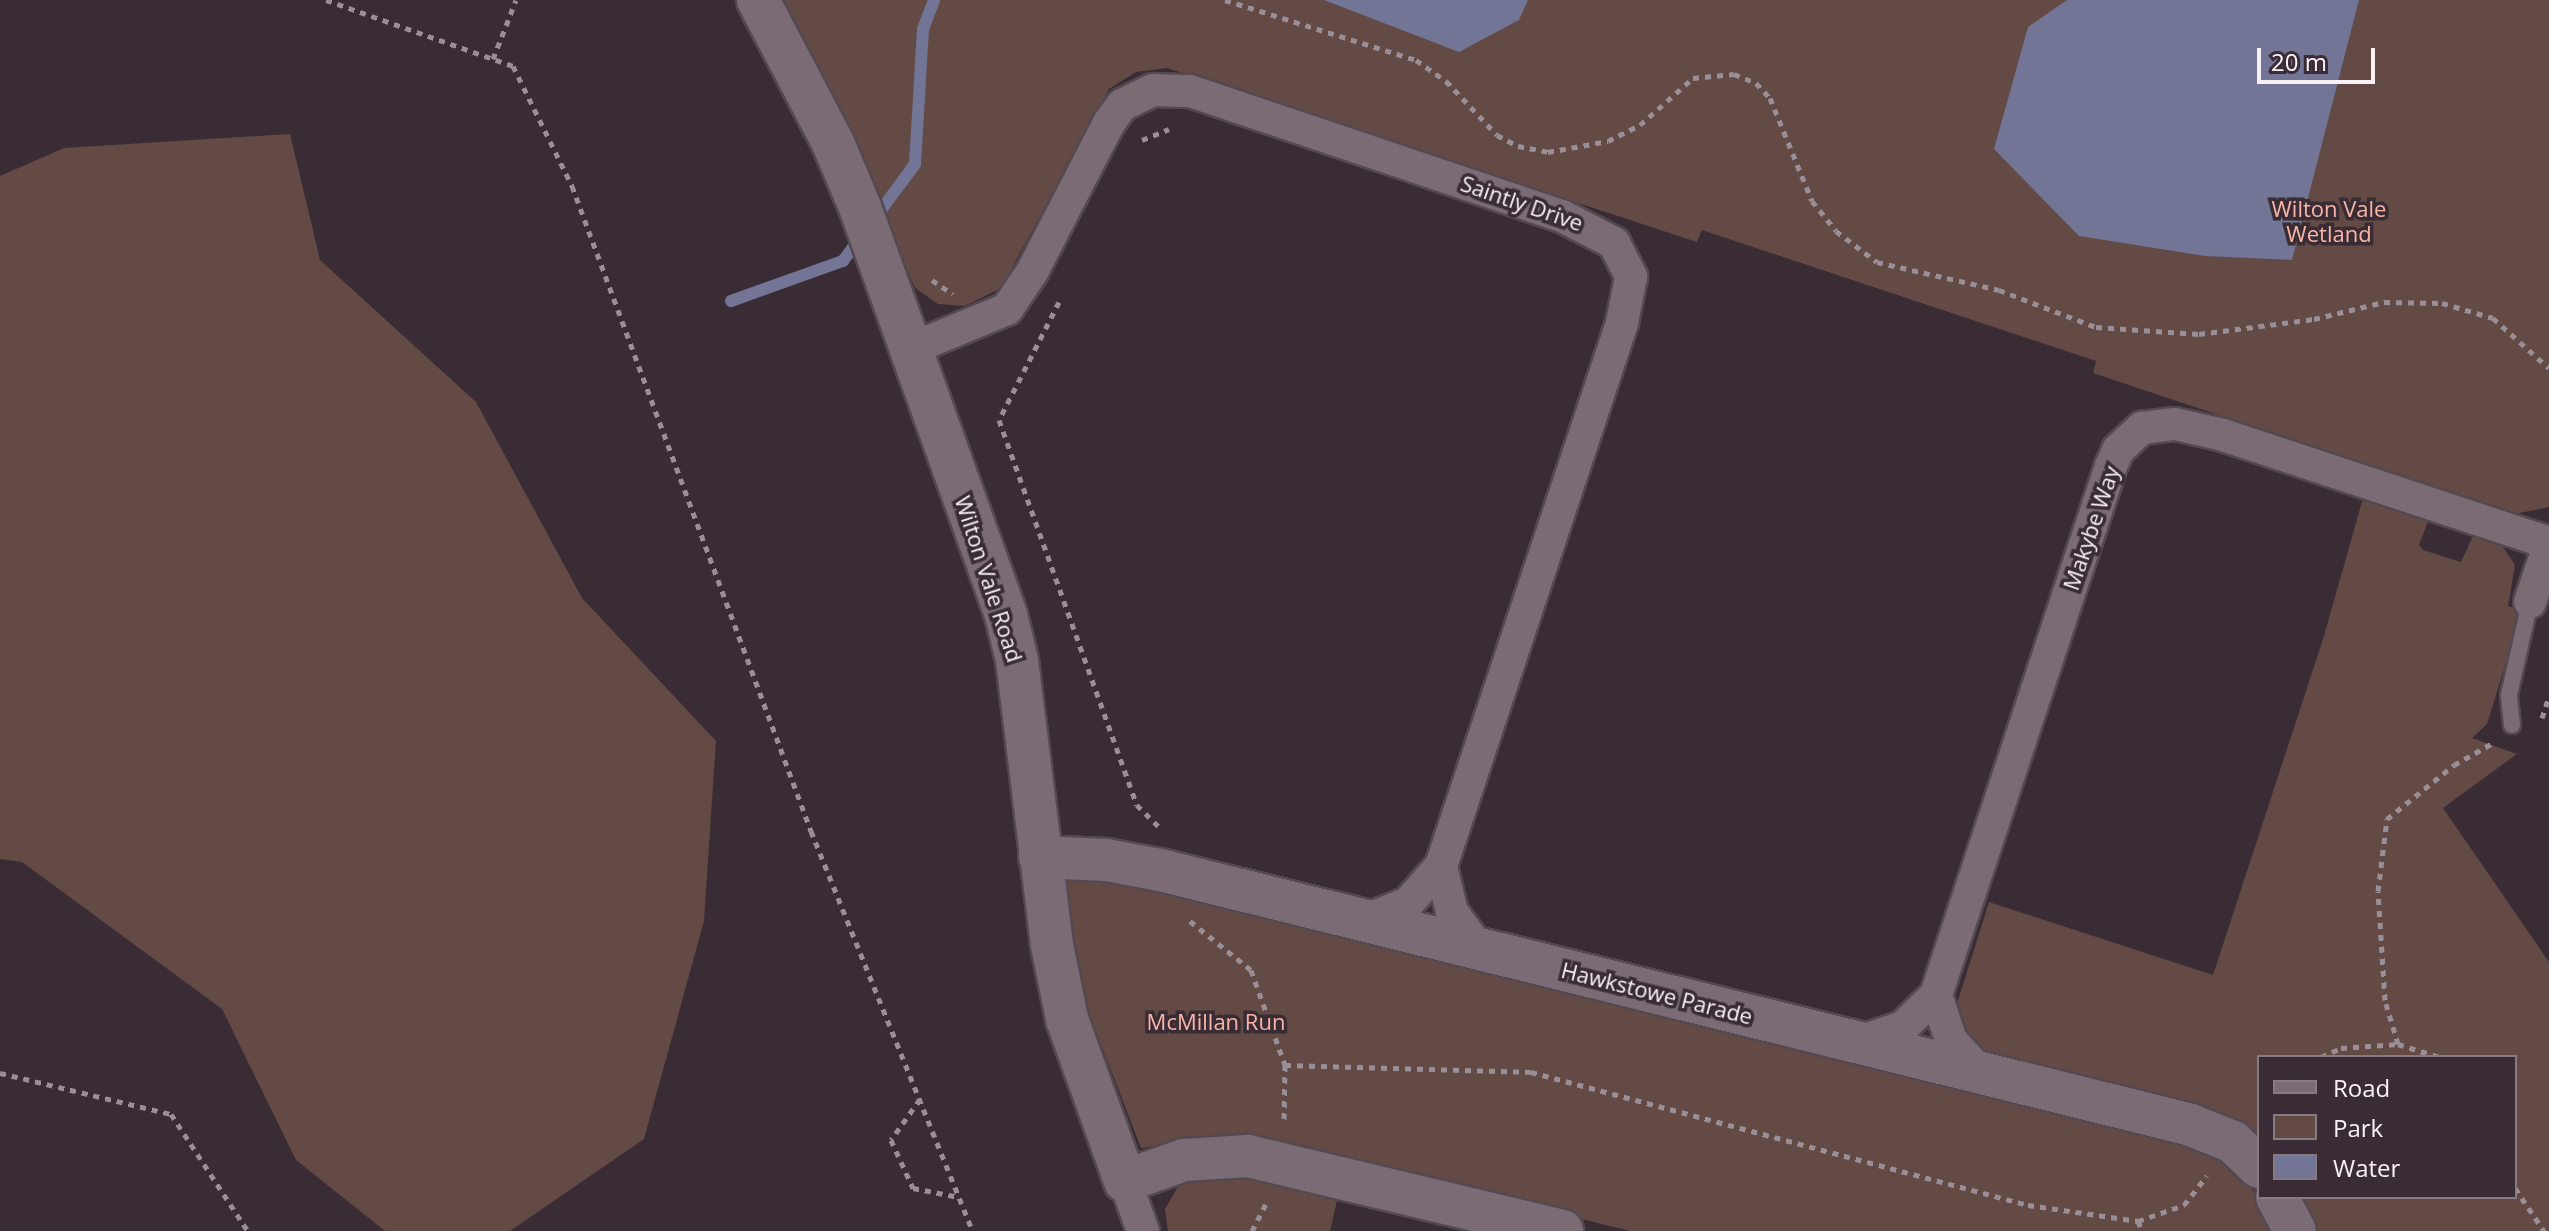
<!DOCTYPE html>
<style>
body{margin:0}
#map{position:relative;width:2549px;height:1231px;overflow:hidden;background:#392c35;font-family:"Open Sans",sans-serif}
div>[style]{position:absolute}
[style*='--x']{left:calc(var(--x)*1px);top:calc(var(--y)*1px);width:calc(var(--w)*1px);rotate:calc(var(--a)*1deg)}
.green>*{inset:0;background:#634a44}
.water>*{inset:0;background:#727596}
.stream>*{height:12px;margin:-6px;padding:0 6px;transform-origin:6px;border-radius:6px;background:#727596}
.path>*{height:5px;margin-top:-2.5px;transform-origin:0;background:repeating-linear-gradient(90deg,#9a8f97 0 6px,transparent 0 12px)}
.roads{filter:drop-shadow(2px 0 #544951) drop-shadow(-2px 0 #544951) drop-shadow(0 2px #544951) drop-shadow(0 -2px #544951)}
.service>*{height:16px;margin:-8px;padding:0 8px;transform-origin:8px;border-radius:8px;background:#7a6b75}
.minor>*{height:32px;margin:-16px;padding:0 16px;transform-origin:16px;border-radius:16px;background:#7a6b75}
.tertiary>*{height:42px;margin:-21px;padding:0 21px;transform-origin:21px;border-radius:21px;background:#7a6b75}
span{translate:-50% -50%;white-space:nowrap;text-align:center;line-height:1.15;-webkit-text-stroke:7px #392c35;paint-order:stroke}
.street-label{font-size:22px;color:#faf1f7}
.park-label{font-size:22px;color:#f8b5a7}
.legend{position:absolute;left:2257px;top:1055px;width:260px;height:144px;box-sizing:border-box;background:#392c35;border:2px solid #867b83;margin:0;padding:10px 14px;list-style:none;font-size:24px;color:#faf1f7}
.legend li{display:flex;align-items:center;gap:16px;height:40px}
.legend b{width:40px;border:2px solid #867b83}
.scale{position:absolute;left:2257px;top:48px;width:118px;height:36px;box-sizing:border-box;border:4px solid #faf1f7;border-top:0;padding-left:10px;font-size:24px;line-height:28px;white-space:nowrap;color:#faf1f7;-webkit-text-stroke:6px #392c35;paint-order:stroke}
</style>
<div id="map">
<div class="green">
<div style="clip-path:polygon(780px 0,2549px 0,2549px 507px,2514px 514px,2093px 373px,2096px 361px,1702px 230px,1697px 242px,1167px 68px,1136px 72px,1109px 89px,1001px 288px,965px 306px,938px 304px,915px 288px,851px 137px)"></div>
<div style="clip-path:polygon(290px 134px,320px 260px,476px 402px,582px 598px,716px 741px,704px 921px,644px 1139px,510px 1231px,385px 1231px,296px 1160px,222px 1009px,22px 862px,0 859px,0 176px,64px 148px)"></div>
<div style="clip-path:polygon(2363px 498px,2429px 519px,2419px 545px,2423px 550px,2461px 562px,2474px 534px,2501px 544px,2515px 565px,2508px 606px,2522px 611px,2487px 724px,2472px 738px,2517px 754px,2443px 808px,2549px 962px,2549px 1231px,2312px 1231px,2295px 1197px,2515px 1197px,2515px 1057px,2259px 1057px,2259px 1144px,1991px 1059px,1970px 1047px,1955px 1010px,1989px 902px,2213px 975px,2324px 636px)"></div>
<div style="clip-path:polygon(1114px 878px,2174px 1138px,2217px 1153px,2251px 1185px,2269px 1231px,1630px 1231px,1266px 1141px,1182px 1142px,1141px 1148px,1087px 1008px,1072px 946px,1064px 882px)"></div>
<div style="clip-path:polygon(1219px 1170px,1339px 1192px,1330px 1231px,1168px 1231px,1165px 1209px,1180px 1183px)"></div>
</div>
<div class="water">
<div style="clip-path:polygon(1324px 0,1528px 0,1519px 20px,1459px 52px)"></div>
<div style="clip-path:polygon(2067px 0,2359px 0,2292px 260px,2205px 256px,2079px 236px,1994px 149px,2028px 27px)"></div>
</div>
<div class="stream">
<div style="--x:873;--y:221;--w:71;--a:-53.6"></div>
<div style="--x:915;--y:164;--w:135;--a:-86.6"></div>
<div style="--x:923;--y:29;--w:31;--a:-69"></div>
<div style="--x:731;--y:301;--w:119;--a:-19.7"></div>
<div style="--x:843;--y:261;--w:32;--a:-54"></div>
</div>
<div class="path">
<div style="--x:326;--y:0;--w:198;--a:19.4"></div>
<div style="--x:513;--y:66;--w:134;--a:63.8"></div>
<div style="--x:572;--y:186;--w:688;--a:69.67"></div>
<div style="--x:811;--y:831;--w:432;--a:68"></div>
<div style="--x:1225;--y:0;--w:200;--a:17.4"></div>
<div style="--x:1416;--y:60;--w:37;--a:35"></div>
<div style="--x:1446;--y:81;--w:74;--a:46.6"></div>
<div style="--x:1497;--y:135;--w:24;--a:28"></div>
<div style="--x:1518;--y:146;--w:31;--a:11"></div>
<div style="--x:1548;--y:152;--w:61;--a:-10.4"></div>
<div style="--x:1608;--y:141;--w:36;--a:-27"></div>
<div style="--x:1640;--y:125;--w:71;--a:-41.6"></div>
<div style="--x:1693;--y:78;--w:41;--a:-5.6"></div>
<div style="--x:1734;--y:74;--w:24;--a:22"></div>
<div style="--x:1756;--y:83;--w:21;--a:47"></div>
<div style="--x:1770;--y:98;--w:111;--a:67.8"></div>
<div style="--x:1812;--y:201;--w:38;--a:51"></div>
<div style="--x:1836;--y:231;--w:51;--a:37.1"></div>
<div style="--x:1877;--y:262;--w:125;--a:12.9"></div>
<div style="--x:1999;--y:290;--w:104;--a:20.9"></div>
<div style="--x:2096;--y:327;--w:103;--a:3.9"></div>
<div style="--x:2199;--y:334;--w:116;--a:-7.4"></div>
<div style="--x:2314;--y:319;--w:72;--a:-13.7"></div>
<div style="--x:2384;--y:302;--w:58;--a:1"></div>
<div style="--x:2442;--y:303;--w:53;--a:16.4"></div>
<div style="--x:2493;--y:318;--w:75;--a:41.8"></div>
<div style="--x:493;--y:59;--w:63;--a:-68.7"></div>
<div style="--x:1142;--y:140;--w:29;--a:-22"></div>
<div style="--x:932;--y:280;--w:25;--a:34"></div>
<div style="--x:1059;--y:302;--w:132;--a:117"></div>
<div style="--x:999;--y:420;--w:409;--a:70.3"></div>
<div style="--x:1137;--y:805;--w:33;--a:45"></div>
<div style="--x:2542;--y:718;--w:23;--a:-72"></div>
<div style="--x:1190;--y:921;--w:78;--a:38.8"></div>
<div style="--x:1251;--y:970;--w:101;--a:70.3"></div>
<div style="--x:1285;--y:1065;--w:59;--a:91"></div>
<div style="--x:2398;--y:1044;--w:46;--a:-106.5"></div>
<div style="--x:2385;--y:1000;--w:109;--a:-93.7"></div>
<div style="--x:2378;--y:891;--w:73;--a:-82.9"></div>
<div style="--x:2387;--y:819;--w:86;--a:-38.9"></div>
<div style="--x:2454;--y:765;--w:43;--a:-29.6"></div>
<div style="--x:2321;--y:1057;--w:22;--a:-24"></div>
<div style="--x:2341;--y:1048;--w:57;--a:-4"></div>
<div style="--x:2398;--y:1044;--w:43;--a:17.6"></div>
<div style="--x:1285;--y:1065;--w:246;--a:1.6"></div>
<div style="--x:1531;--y:1072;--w:514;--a:14.98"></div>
<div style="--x:2028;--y:1205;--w:111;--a:8.3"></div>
<div style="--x:2138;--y:1221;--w:49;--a:-19.2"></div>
<div style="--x:2184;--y:1205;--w:37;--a:-52"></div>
<div style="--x:0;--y:1073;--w:176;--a:13.5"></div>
<div style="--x:171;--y:1114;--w:140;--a:56.7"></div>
<div style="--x:920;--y:1099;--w:50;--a:125.3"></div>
<div style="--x:891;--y:1140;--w:53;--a:65.4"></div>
<div style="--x:913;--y:1188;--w:47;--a:11.1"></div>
<div style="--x:2515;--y:1188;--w:52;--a:56"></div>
<div style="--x:2138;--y:1221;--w:11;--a:68"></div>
<div style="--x:1252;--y:1231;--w:35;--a:-63"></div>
</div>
<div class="roads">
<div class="service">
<div style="--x:2512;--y:725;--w:30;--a:-96"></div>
<div style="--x:2509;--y:695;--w:95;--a:-77.3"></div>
</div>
<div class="minor">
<div style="--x:913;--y:348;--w:102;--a:-22.5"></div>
<div style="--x:1007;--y:309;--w:45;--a:-56"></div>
<div style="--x:1032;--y:272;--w:168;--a:-62.7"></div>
<div style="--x:1109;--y:123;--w:22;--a:-54"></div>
<div style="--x:1122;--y:105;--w:34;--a:-26"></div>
<div style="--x:1153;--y:90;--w:37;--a:2"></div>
<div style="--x:1190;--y:91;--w:392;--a:18.6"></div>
<div style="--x:1562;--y:216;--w:59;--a:27.4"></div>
<div style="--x:1614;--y:243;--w:38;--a:63"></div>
<div style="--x:1631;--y:277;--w:47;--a:101.1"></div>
<div style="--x:1622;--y:323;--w:572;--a:108.43"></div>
<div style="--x:1441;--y:866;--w:50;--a:131.7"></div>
<div style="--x:1408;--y:903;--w:48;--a:157.8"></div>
<div style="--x:2530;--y:602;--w:59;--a:-71.3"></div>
<div style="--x:1441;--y:866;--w:47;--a:76.6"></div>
<div style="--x:1452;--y:912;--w:47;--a:53.6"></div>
<div style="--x:1936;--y:995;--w:47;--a:71.6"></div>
<div style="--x:1951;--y:1040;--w:46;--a:47.6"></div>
<div style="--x:1859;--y:1042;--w:46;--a:-18.8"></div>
<div style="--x:1903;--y:1027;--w:46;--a:-44.1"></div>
<div style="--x:1936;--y:995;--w:557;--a:-71.7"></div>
<div style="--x:2111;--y:466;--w:17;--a:-66"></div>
<div style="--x:2118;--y:450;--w:33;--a:-43"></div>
<div style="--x:2142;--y:428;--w:33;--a:-7"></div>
<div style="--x:2175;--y:424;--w:49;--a:12.9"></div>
<div style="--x:2223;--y:435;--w:343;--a:18.3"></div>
<div style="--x:1125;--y:1181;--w:53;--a:70.2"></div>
</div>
<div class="tertiary">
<div style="--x:758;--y:0;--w:161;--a:62.3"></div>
<div style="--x:833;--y:143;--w:69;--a:67.1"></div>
<div style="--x:860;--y:207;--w:433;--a:70.3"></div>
<div style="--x:1006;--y:615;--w:46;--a:76.3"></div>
<div style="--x:1017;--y:660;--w:287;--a:83"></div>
<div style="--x:1052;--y:945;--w:76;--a:78.5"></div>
<div style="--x:1067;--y:1019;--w:172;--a:70.3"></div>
<div style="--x:1125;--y:1181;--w:63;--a:-19.6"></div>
<div style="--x:1184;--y:1160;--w:64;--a:-3.6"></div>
<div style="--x:1248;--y:1156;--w:323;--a:13.4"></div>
<div style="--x:1040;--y:857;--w:66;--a:2.6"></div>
<div style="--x:1106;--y:860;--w:55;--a:10.5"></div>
<div style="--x:1160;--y:870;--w:1059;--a:13.88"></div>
<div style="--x:2188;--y:1124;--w:48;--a:21.8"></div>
<div style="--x:2233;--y:1142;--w:36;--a:44"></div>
<div style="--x:2277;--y:1197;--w:38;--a:62"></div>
</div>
</div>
<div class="street-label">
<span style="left:1522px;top:203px;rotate:19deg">Saintly Drive</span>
<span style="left:2091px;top:528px;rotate:-71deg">Makybe Way</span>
<span style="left:989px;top:579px;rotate:72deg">Wilton Vale Road</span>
<span style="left:1657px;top:993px;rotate:14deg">Hawkstowe Parade</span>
</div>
<div class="park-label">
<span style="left:2329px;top:221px">Wilton Vale<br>Wetland</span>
<span style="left:1216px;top:1022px">McMillan Run</span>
</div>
<ul class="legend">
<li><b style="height:10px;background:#7a6b75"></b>Road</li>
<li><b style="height:22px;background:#634a44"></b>Park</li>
<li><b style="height:22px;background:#727596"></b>Water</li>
</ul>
<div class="scale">20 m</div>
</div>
